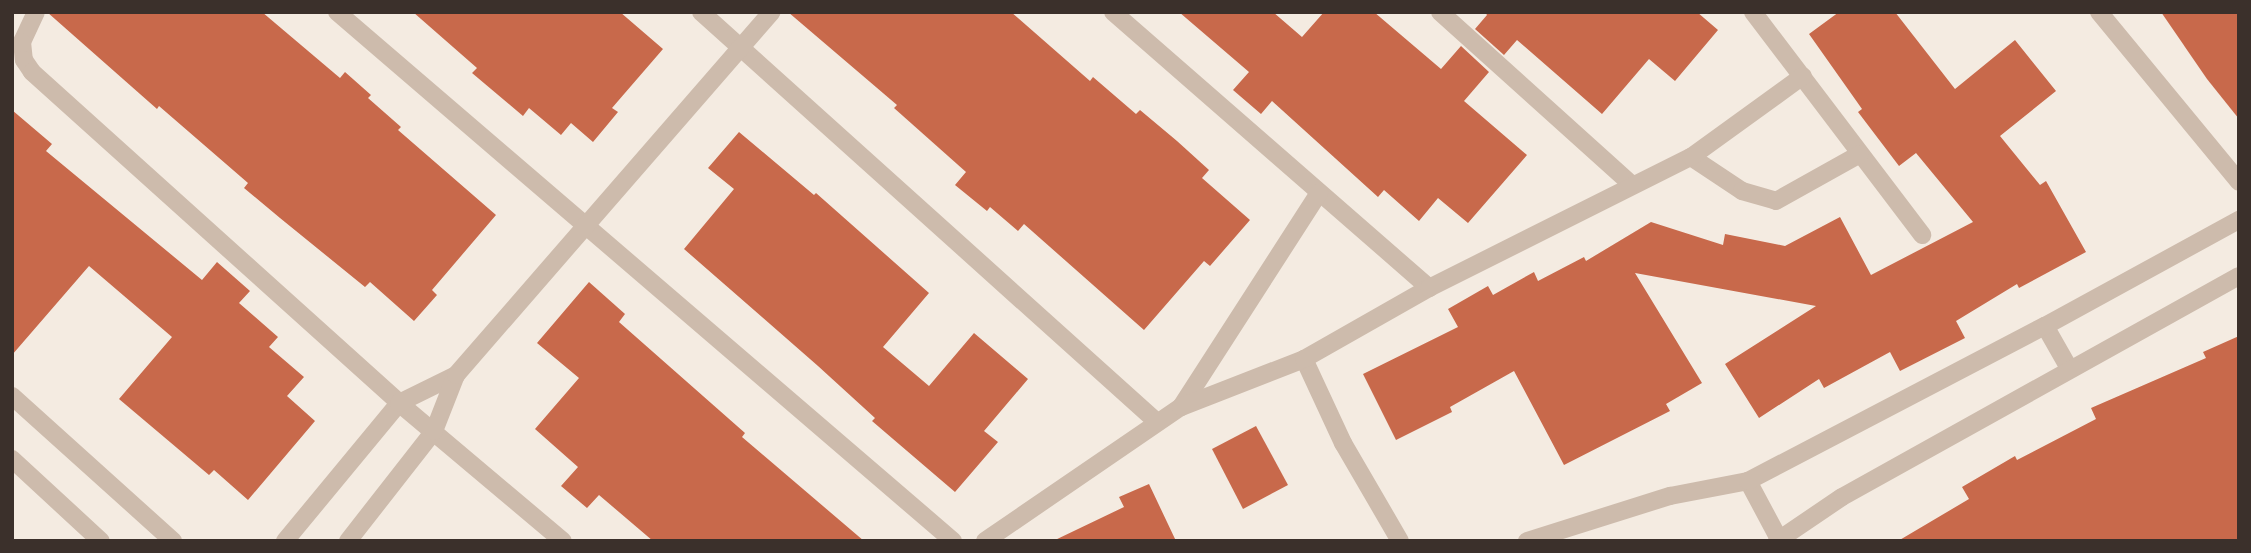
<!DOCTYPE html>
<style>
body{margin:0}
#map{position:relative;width:2251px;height:553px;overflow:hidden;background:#f4ebe1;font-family:"IBM Plex Sans",sans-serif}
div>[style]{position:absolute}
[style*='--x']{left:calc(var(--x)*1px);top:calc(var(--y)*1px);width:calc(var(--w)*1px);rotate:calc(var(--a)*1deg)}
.building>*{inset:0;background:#c8694b}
.street>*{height:18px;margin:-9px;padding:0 9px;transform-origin:9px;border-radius:9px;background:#cdbbac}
span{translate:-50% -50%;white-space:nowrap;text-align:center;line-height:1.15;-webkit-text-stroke:7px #fbf5ee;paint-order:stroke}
.frame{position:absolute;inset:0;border:14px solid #3b302b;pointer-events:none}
</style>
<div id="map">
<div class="building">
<div style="clip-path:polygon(47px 12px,262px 12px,340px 78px,345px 72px,371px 95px,368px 98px,401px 127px,398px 130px,496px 215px,432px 290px,437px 295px,414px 321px,370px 282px,365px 287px,280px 218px,244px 188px,248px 183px,159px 106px,157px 109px)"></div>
<div style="clip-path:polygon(413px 12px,620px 12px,663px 49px,612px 108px,618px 112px,593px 142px,571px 123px,561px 135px,529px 108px,523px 116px,472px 73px,477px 68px)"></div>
<div style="clip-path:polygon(788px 12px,1011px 12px,1090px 81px,1093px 77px,1136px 114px,1140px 110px,1177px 141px,1209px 170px,1202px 178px,1250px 220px,1210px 266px,1204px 261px,1144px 330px,1024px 224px,1018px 231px,990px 207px,987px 211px,955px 185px,966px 172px,894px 108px,897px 105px)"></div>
<div style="clip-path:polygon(1179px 12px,1273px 12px,1302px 37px,1324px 12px,1374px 12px,1441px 69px,1461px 46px,1489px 72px,1464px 101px,1527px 155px,1468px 223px,1438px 198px,1419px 221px,1384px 190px,1378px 197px,1272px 101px,1261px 114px,1233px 90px,1249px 72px)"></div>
<div style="clip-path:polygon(1485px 12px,1697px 12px,1718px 30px,1675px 81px,1649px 59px,1602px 114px,1517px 40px,1504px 55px,1475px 29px,1487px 15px)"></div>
<div style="clip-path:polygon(1839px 12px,1895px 12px,1955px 89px,2015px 40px,2056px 91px,2000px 136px,2040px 185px,2046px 181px,2086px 252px,2019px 288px,2017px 284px,1956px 321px,1965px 338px,1900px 371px,1890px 352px,1824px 388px,1819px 379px,1759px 418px,1725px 364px,1816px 306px,1635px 273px,1702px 383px,1666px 404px,1670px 411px,1564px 465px,1514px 371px,1450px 407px,1452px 412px,1396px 440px,1363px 374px,1458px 327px,1448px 309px,1488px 286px,1493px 295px,1534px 272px,1538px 281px,1584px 257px,1586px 261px,1651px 222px,1723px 245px,1725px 234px,1785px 246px,1840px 217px,1871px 275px,1973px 222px,1916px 153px,1899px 166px,1858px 112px,1862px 109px,1809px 34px)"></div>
<div style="clip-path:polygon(2161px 12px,2239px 12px,2239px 119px,2207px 79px)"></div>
<div style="clip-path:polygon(12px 110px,52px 144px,46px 151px,202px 280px,217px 262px,250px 291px,239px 303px,278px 337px,269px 347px,304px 377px,287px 396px,315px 421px,248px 500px,214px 470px,209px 475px,119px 399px,172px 337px,89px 266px,12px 355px)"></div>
<div style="clip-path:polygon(739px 132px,814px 195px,816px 193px,929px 293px,883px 347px,929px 386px,974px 333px,1028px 379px,984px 431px,998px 442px,955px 492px,872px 421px,875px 418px,818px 366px,684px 249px,734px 189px,708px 168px)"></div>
<div style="clip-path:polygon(589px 282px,625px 314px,619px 322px,745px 433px,742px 437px,864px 541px,653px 541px,599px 495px,587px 508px,561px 486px,578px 467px,535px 429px,579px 378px,537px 343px)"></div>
<div style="clip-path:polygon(2239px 336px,2239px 541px,1898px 541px,1969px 499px,1962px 487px,2015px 456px,2017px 460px,2096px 419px,2091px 408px,2206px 358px,2203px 352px)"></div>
<div style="clip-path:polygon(1256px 426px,1288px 485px,1243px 509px,1212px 449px)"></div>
<div style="clip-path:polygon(1149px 484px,1176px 541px,1053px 541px,1124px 507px,1119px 497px)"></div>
</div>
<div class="street">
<div style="--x:36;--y:12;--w:33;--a:115"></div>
<div style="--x:22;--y:42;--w:18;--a:84"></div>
<div style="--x:24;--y:60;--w:14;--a:56"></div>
<div style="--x:32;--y:72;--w:494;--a:42"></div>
<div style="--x:399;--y:403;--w:214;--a:40.1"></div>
<div style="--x:337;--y:12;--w:812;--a:40.65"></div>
<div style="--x:701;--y:12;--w:613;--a:41.96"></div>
<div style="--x:1113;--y:12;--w:420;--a:41.1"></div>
<div style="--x:1440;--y:12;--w:258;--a:42"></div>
<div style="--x:1753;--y:12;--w:280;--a:52.8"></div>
<div style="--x:2099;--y:12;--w:220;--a:50.5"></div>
<div style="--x:1691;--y:157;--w:61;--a:33.7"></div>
<div style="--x:1742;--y:191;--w:35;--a:16"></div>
<div style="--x:1776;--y:201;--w:96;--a:-29.2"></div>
<div style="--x:2045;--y:326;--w:48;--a:60.3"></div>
<div style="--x:1304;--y:359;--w:93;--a:65.1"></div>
<div style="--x:1343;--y:443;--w:113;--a:59.8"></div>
<div style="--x:12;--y:396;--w:217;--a:42"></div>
<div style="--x:1181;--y:407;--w:255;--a:-57.2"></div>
<div style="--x:12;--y:459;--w:121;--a:42.7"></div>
<div style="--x:1748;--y:481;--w:66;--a:61.9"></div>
<div style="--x:285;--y:541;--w:179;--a:-50.4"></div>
<div style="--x:399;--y:403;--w:64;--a:-26.2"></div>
<div style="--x:348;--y:541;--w:140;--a:-52"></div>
<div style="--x:434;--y:431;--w:60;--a:-68.6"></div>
<div style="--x:456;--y:375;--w:481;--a:-49"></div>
<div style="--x:985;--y:541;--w:237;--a:-34.4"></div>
<div style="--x:1181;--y:407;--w:132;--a:-21.3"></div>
<div style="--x:1304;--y:359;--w:144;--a:-29.6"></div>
<div style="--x:1429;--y:288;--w:293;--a:-26.6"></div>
<div style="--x:1691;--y:157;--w:138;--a:-35.9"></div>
<div style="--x:1527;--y:541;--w:150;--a:-17.5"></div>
<div style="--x:1670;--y:496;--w:79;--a:-10.9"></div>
<div style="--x:1748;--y:481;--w:335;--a:-27.6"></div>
<div style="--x:2045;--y:326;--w:221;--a:-28.7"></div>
<div style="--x:1777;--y:541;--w:78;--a:-34.1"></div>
<div style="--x:1842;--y:497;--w:454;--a:-29.1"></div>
</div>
<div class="frame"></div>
</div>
